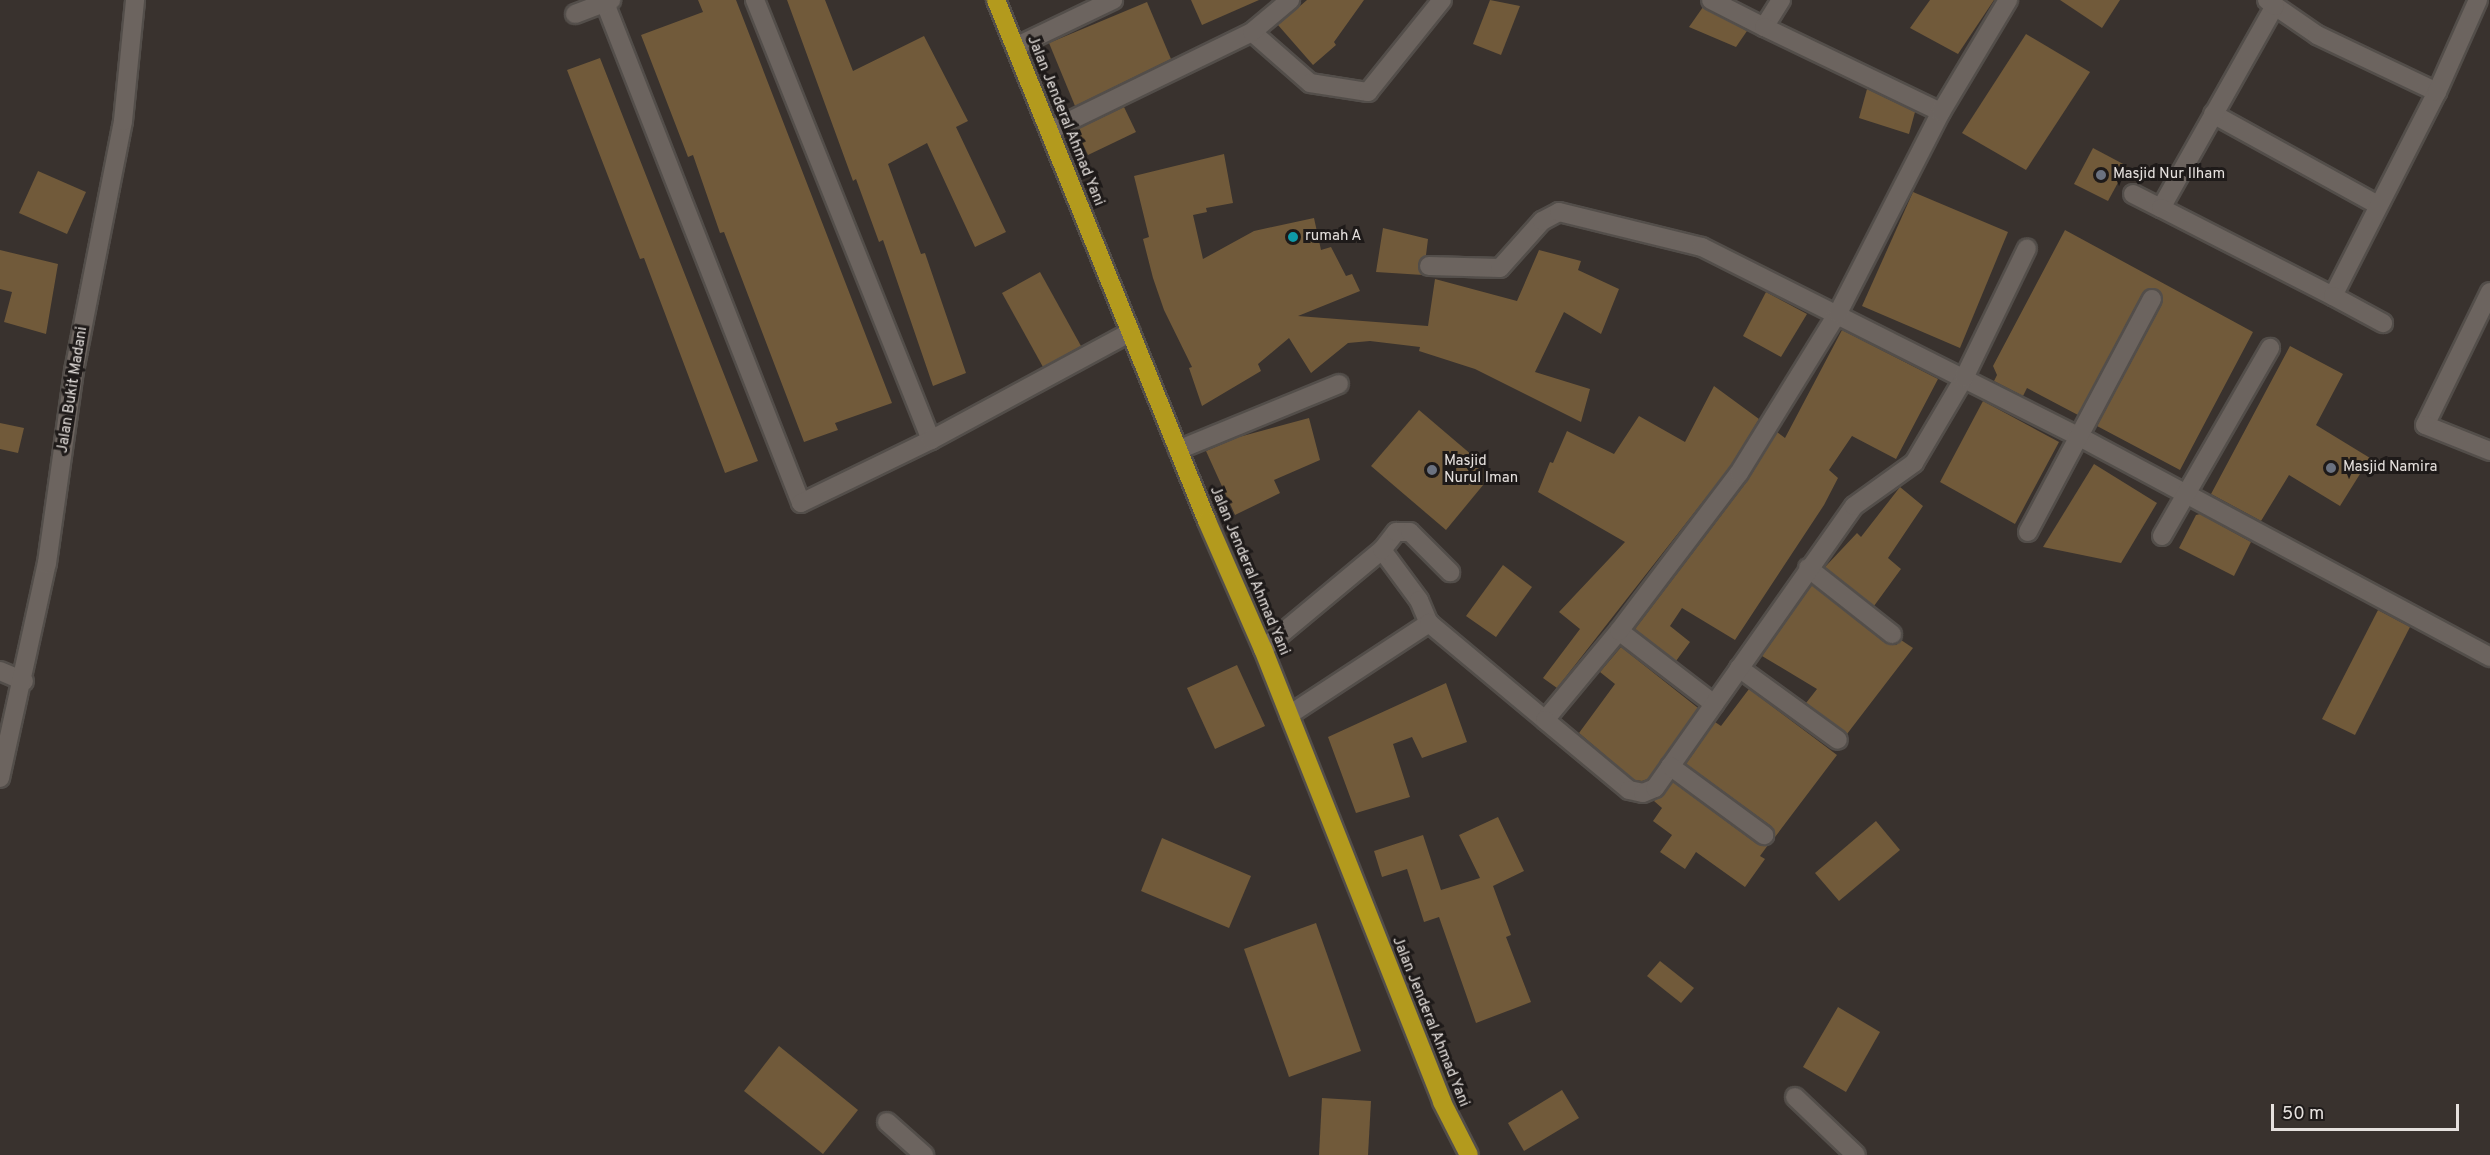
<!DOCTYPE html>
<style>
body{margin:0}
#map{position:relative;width:2490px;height:1155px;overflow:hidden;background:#39322e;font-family:Overpass,sans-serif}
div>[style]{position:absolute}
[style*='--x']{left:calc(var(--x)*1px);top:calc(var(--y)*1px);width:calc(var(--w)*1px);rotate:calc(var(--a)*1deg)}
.building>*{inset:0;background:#715a3a}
.roads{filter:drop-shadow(2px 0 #534e4a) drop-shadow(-2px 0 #534e4a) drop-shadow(0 2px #534e4a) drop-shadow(0 -2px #534e4a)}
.minor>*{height:18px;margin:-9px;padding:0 9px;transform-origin:9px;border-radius:9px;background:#6c645f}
.highway>*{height:18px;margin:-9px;padding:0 9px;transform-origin:9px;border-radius:9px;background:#b39a1d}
.dots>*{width:16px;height:16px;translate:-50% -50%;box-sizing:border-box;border:3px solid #1e1a19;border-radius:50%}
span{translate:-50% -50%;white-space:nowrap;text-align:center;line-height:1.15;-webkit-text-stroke:6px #1e1a19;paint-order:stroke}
.street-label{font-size:15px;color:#e6e1de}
.poi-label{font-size:15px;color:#e6e1de}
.left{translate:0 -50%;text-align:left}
.scale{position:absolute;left:2271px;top:1104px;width:188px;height:27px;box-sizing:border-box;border:3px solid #e6e1de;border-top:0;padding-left:8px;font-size:18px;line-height:21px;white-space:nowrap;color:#e6e1de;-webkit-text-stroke:4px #1e1a19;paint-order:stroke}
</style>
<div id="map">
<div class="building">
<div style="clip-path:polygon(698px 0,736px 0,892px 403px,835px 423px,838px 430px,804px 442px,724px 232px,720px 233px,693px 155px,688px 157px,641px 35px,703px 12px)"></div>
<div style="clip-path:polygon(787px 0,825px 0,853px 71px,924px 36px,968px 121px,956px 127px,1006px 232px,975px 247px,927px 143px,888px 164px,921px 254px,925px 253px,966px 373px,933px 386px,883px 240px,879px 242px,856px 179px,853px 181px)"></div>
<div style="clip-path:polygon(1191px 0,1259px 0,1202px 25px)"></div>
<div style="clip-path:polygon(1307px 0,1364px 0,1334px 42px,1336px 45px,1313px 65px,1278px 25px)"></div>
<div style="clip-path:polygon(1490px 0,1520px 6px,1501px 55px,1473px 44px)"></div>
<div style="clip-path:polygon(1930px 0,1994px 0,1958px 54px,1910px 28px)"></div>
<div style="clip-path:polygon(2060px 0,2120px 0,2102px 28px)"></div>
<div style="clip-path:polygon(1147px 2px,1171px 59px,1075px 106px,1049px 43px)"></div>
<div style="clip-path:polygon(1703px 7px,1747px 31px,1736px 47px,1689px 27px)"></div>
<div style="clip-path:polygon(2026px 34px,2090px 72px,2026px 170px,1962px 133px)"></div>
<div style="clip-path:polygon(600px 58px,758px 461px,725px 473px,644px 258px,640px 259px,567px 70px)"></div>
<div style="clip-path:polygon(1867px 89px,1915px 112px,1909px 134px,1859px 118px)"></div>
<div style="clip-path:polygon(1124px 107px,1136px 132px,1088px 155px,1076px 130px)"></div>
<div style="clip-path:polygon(2093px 148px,2127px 166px,2108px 201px,2074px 184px)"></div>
<div style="clip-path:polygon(1224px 154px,1233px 203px,1206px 208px,1207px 212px,1193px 215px,1203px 259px,1254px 231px,1314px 218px,1321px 250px,1331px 247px,1346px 276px,1352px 274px,1360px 291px,1298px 316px,1428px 326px,1435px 279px,1517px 301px,1539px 250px,1581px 261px,1578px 270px,1619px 289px,1601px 334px,1564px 312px,1535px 372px,1590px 389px,1581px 422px,1475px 369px,1419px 351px,1420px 347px,1370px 341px,1348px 343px,1311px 373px,1289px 338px,1258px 364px,1261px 371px,1202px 406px,1189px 368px,1192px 367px,1164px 310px,1153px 278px,1143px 239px,1149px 237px,1134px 176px)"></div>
<div style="clip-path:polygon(38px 171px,86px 192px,67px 234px,19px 213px)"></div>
<div style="clip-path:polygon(1913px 192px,2008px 232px,1960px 348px,1862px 306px)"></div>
<div style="clip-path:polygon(1383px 228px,1428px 239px,1426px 255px,1418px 265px,1423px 275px,1376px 272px)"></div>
<div style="clip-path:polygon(2065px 230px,2253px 332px,2180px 470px,2097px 426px,2162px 304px,2162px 294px,2157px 289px,2142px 294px,2078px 415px,2027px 388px,2023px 396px,1994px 381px,1997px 375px,1993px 366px)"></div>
<div style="clip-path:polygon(0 250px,58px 264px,46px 334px,4px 322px,12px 292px,0 289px)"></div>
<div style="clip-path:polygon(1040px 272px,1081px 346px,1043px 367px,1002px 293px)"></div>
<div style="clip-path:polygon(1766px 292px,1807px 314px,1781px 357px,1743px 336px)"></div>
<div style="clip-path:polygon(1842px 330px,1938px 379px,1896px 459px,1852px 436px,1829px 470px,1838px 478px,1824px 505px,1735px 640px,1682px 608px,1670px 626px,1690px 642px,1676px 661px,1635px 629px,1748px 480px,1777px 432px,1785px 438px)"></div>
<div style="clip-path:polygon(2290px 346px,2343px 374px,2316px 425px,2370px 458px,2340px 506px,2289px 475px,2261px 521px,2211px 494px)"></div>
<div style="clip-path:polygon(1714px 386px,1759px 419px,1730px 467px,1557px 688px,1543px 678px,1580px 629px,1559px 612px,1625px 542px,1538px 492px,1550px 462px,1553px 463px,1567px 431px,1614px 454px,1639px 416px,1685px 442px)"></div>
<div style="clip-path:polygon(1983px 401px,2059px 442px,2015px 524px,1940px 482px)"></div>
<div style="clip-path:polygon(1419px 410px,1493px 473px,1446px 530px,1371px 466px)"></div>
<div style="clip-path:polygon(1309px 418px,1320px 460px,1274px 480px,1280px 493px,1235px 515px,1206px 451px,1239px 437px)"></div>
<div style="clip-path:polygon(0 423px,24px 428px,18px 453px,0 449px)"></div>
<div style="clip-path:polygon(2094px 464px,2157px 503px,2121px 563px,2043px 547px)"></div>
<div style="clip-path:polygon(1900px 487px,1923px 506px,1888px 558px,1901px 569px,1874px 606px,1825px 567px,1857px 533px,1861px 537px)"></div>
<div style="clip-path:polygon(2200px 514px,2251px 542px,2234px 576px,2179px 548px,2196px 515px)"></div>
<div style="clip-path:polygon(1503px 565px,1532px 587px,1496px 637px,1466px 616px)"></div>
<div style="clip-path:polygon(1812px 585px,1885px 643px,1896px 645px,1901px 640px,1913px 648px,1847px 734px,1806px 703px,1817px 689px,1762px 656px)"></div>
<div style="clip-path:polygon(2378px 610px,2410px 627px,2355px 735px,2322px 719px)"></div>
<div style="clip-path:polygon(1621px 647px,1698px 708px,1648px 779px,1642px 781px,1634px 780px,1579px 733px,1615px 684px,1600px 672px)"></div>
<div style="clip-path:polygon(1237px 665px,1265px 726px,1215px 749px,1187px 688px)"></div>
<div style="clip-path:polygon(1446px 683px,1467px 742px,1422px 758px,1412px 737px,1393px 744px,1410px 797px,1356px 813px,1328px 737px)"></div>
<div style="clip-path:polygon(1749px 689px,1837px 755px,1775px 837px,1771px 826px,1686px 764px,1715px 722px,1721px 726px)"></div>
<div style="clip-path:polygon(1673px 782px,1757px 844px,1768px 845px,1760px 856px,1765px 859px,1745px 887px,1696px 852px,1685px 869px,1660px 852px,1672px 835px,1653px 821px,1662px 808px,1654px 801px)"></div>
<div style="clip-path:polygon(1498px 817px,1524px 871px,1493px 886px,1511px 935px,1506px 937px,1531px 1002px,1476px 1023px,1439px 917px,1424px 922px,1407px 869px,1382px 877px,1374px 851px,1423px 835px,1441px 890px,1480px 878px,1459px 835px)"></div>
<div style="clip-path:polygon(1876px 821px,1900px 850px,1839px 901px,1815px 873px)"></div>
<div style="clip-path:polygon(1162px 838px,1251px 876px,1229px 928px,1141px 891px)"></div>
<div style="clip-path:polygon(1316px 923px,1361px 1051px,1289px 1077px,1244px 949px)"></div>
<div style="clip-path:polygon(1660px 961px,1694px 988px,1681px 1003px,1647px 976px)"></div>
<div style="clip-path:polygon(1838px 1007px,1880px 1032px,1846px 1092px,1803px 1067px)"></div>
<div style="clip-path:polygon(779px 1046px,858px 1110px,823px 1154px,744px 1091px)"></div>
<div style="clip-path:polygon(1562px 1090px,1579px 1118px,1524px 1151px,1508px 1123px)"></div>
<div style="clip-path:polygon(1322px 1098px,1371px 1101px,1368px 1155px,1319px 1155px)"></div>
</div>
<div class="roads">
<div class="minor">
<div style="--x:755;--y:0;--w:474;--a:68.2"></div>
<div style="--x:1711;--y:0;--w:59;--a:27"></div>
<div style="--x:1781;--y:0;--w:32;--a:122"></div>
<div style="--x:1764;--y:27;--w:196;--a:25.7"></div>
<div style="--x:605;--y:3;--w:537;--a:68.59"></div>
<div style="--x:801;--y:503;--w:144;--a:-25.9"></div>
<div style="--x:931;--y:440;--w:227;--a:-28.4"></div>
<div style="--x:2275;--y:6;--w:51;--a:34.6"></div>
<div style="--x:2317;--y:35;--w:133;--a:25.4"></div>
<div style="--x:575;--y:14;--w:39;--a:-21"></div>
<div style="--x:1252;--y:32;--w:77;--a:41.3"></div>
<div style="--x:1310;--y:83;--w:59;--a:8.8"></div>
<div style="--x:1368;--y:92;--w:118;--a:-51.2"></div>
<div style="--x:1015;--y:47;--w:109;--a:-25.6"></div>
<div style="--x:2213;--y:114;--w:188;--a:28.9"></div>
<div style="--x:1051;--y:130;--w:224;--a:-26"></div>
<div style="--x:1252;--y:32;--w:50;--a:-40.1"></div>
<div style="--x:2133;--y:194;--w:31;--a:27"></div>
<div style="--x:2161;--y:208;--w:232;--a:-60.6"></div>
<div style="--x:2275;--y:6;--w:10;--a:-143"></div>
<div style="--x:2161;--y:208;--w:193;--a:27.1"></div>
<div style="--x:2333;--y:296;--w:229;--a:-63"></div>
<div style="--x:2437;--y:92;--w:101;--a:-66"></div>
<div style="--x:1429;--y:266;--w:71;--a:1.6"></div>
<div style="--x:1500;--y:268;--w:63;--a:-48.2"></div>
<div style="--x:1542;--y:221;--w:19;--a:-28"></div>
<div style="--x:1559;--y:212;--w:147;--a:13.8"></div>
<div style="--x:1702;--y:247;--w:421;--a:26.7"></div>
<div style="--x:2078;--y:436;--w:468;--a:28.2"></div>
<div style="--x:2490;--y:292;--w:148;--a:116"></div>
<div style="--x:2425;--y:425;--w:70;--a:21.8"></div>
<div style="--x:2333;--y:296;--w:57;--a:28.4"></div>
<div style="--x:1178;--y:450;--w:174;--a:-22.3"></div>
<div style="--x:2028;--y:532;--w:264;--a:-62"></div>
<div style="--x:2162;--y:536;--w:217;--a:-60.1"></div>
<div style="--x:1382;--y:550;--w:62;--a:53.5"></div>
<div style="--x:1419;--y:600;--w:25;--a:67"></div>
<div style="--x:1808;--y:568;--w:107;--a:38.2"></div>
<div style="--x:1619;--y:631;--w:120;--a:37.5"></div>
<div style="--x:1263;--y:649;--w:155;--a:-39.8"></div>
<div style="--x:1382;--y:550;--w:23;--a:-52"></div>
<div style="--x:1396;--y:532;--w:14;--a:0"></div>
<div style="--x:1410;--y:532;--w:57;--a:45"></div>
<div style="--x:1739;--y:668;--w:122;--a:36"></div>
<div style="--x:0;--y:671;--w:26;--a:23"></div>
<div style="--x:1289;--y:715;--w:168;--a:-33.3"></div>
<div style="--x:1429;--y:623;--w:151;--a:39.9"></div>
<div style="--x:1545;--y:720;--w:116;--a:-50.3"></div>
<div style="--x:1619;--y:631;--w:198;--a:-52.8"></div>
<div style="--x:1739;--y:473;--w:188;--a:-58.3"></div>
<div style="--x:1838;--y:313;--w:226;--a:-62.9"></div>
<div style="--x:1941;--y:112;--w:131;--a:-59.1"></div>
<div style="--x:1545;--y:720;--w:109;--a:39.8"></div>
<div style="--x:1629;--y:790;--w:14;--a:12"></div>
<div style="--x:1643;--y:793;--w:13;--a:-23"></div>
<div style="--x:1655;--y:788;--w:345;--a:-54.8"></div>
<div style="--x:1854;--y:506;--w:74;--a:-35.6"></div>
<div style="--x:1914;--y:463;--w:99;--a:-59.5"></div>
<div style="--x:1964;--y:378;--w:144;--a:-64.1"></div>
<div style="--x:1670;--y:766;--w:117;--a:36.3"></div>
<div style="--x:0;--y:778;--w:220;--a:-77.7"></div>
<div style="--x:47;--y:563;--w:194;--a:-82"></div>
<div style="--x:74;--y:371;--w:255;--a:-78.9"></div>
<div style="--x:123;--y:121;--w:122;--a:-84.3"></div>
<div style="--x:1795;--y:1097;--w:84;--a:43.6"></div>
<div style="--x:887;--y:1122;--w:50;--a:41.7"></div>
</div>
<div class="highway">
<div style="--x:996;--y:0;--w:562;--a:67.95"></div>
<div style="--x:1207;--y:521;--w:140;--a:66.4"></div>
<div style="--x:1263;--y:649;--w:487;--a:68.4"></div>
<div style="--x:1442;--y:1102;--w:59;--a:63"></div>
</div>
</div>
<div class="dots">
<div style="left:2101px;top:175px;background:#6b7280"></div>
<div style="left:1293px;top:237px;background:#0f9aa8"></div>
<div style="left:2331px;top:468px;background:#6b7280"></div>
<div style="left:1432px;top:470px;background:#6b7280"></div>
</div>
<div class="street-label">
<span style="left:1065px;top:121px;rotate:68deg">Jalan Jenderal Ahmad Yani</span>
<span style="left:73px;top:390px;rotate:-81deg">Jalan Bukit Madani</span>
<span style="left:1249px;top:571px;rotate:67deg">Jalan Jenderal Ahmad Yani</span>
<span style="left:1430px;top:1022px;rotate:68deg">Jalan Jenderal Ahmad Yani</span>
</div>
<div class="poi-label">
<span class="left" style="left:2113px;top:175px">Masjid Nur Ilham</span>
<span class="left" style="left:1305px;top:237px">rumah A</span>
<span class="left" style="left:1444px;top:470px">Masjid<br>Nurul Iman</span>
<span class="left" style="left:2343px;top:468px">Masjid Namira</span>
</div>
<div class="scale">50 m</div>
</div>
